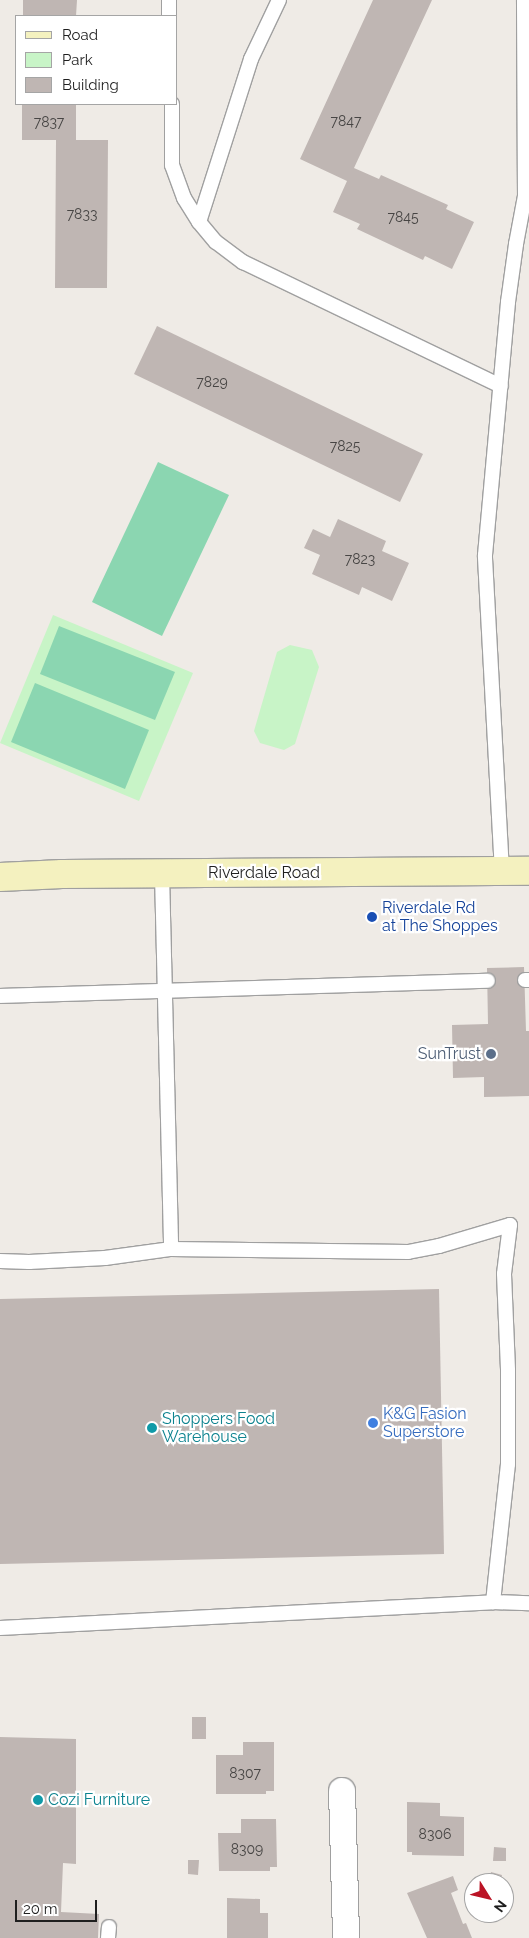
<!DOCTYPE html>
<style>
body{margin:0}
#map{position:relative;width:529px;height:1938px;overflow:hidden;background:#efebe6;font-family:Raleway,sans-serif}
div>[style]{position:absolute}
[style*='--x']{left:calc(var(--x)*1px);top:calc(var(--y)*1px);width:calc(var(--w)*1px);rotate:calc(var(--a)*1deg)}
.park>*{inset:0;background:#c8f4c7}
.pitch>*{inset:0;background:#8bd6b1}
.building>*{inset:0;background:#bfb6b3}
.roads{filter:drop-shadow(1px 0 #a0a0a0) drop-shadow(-1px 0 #a0a0a0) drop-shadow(0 1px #a0a0a0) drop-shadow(0 -1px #a0a0a0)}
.lane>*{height:14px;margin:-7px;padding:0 7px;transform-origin:7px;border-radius:7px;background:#fff}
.street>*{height:26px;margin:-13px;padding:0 13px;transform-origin:13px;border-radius:13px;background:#fff}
.secondary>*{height:28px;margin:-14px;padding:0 14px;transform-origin:14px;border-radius:14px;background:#f4f1bf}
.dots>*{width:14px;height:14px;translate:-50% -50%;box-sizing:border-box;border:2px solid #fff;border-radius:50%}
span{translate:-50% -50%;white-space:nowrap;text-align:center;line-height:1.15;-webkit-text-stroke:4.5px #fff;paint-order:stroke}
.number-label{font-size:14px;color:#474544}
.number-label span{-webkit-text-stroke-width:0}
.street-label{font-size:16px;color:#1f1f1f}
.transit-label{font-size:16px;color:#164399}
.left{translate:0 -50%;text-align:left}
.service-label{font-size:16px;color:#4e5e75}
.right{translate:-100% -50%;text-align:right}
.shop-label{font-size:16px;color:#366cbe}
.culture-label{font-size:16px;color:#0d838f}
.legend{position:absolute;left:15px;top:15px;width:162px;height:90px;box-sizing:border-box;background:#fff;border:1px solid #a5a5a5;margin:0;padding:6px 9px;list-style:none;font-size:15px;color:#1f1f1f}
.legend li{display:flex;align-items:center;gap:10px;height:25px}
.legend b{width:25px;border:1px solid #a5a5a5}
.north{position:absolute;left:464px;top:1873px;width:50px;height:50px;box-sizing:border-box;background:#fff;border:1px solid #a5a5a5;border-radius:50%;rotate:126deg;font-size:14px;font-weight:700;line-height:20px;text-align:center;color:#1f1f1f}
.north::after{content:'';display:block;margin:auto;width:18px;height:22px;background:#bb1325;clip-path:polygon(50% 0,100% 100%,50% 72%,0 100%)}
.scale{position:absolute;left:15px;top:1900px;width:82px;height:22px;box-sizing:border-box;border:2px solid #1f1f1f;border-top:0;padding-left:6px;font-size:15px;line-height:18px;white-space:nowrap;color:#1f1f1f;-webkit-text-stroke:4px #fff;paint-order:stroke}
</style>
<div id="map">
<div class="park">
<div style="clip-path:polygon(53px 615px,193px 673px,139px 801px,0 743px)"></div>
<div style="clip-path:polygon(290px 645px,312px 650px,319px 667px,295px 744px,284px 750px,260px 743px,254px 731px,277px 652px)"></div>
</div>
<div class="pitch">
<div style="clip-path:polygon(158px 462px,229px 495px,162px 636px,92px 602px)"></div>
<div style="clip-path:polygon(59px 626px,175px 672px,155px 720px,40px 674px)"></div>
<div style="clip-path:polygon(35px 683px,149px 730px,125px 789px,11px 742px)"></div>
</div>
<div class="building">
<div style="clip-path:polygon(23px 0,77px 0,76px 16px,23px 16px)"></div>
<div style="clip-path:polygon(373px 0,432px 0,354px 168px,379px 179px,381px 175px,448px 205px,446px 209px,474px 222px,452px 269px,425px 256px,423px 260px,357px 229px,360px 224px,333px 212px,347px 181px,300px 159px)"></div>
<div style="clip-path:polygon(22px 104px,76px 104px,76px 140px,108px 140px,107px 288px,55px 288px,56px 140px,22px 140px)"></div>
<div style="clip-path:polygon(157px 326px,423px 454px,400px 502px,134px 374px)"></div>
<div style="clip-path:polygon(338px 519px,386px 541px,382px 551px,409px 563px,392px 601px,362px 587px,359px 595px,312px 574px,320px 555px,304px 548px,313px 529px,330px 537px)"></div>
<div style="clip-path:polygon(524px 967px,526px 1031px,529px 1031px,529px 1096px,484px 1097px,484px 1077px,453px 1078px,452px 1025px,488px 1024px,487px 968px)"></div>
<div style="clip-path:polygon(439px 1289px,444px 1554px,0 1564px,0 1299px)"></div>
<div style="clip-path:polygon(192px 1717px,206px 1717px,206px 1739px,192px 1739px)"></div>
<div style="clip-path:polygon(0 1737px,76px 1739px,76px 1864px,63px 1863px,61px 1912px,99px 1914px,98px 1938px,0 1938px)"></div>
<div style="clip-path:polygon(243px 1742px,274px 1742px,274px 1791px,266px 1791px,266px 1794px,216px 1794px,216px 1755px,243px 1755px)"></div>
<div style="clip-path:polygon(407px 1802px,440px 1803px,440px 1816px,464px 1817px,464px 1856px,412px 1855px,412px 1852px,407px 1852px)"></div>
<div style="clip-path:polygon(241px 1819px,276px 1819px,277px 1867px,270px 1867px,270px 1871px,219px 1871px,218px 1833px,241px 1833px)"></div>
<div style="clip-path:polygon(494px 1847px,506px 1848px,506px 1861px,493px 1861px)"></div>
<div style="clip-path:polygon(188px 1860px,199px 1860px,198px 1875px,188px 1874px)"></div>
<div style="clip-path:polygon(491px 1872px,502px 1875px,500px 1883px,489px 1883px)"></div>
<div style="clip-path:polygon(453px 1876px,458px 1890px,451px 1893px,463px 1924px,466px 1923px,472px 1938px,427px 1938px,407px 1893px)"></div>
<div style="clip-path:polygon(227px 1898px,260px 1899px,260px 1913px,268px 1913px,268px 1938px,227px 1938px)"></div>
</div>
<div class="roads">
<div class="lane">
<div style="--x:169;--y:0;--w:16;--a:90"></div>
<div style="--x:172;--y:104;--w:61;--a:90"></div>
<div style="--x:172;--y:165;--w:35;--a:70"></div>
<div style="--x:184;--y:198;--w:28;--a:58"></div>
<div style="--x:199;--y:222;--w:26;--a:50"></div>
<div style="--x:216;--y:242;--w:34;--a:37"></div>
<div style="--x:243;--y:262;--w:286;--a:25.7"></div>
<div style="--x:199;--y:222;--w:171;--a:-72.3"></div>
<div style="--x:251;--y:59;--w:65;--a:-64.6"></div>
<div style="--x:502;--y:872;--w:317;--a:-93.1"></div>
<div style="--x:485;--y:555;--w:254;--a:-84.8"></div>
<div style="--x:508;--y:302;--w:59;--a:-82.1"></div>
<div style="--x:516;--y:244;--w:49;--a:-79.4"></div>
<div style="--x:525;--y:196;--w:196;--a:-90.3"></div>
<div style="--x:162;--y:874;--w:375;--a:88.6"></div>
<div style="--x:525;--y:980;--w:4;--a:0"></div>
<div style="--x:0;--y:996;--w:488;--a:-1.8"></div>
<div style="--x:0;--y:1261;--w:29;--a:2"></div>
<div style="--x:29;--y:1262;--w:76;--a:-3"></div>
<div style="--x:105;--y:1258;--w:67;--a:-7.8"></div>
<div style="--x:171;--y:1249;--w:237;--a:0.7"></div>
<div style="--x:408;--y:1252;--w:32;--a:-11"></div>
<div style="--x:439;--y:1246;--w:74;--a:-16.5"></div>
<div style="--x:510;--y:1225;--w:49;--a:97"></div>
<div style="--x:504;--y:1274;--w:97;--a:87.6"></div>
<div style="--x:508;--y:1371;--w:93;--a:90"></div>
<div style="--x:508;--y:1464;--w:139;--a:96.2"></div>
<div style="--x:0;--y:1628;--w:494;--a:-3"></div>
<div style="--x:493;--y:1602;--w:36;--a:2"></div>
<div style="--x:108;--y:1938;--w:11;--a:-85"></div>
</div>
<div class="street">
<div style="--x:342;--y:1791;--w:147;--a:88.4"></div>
</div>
<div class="secondary">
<div style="--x:0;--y:877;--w:62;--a:-2.8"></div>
<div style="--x:62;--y:874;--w:467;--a:-0.4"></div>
</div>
</div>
<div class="dots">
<div style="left:372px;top:917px;background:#1a4fb4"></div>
<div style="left:491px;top:1054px;background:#5c6f8a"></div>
<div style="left:373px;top:1423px;background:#3f7fe0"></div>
<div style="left:152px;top:1428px;background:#0f9aa8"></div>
<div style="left:38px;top:1800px;background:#0f9aa8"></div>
</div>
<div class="number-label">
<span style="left:346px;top:121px">7847</span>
<span style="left:49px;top:122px">7837</span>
<span style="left:82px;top:214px">7833</span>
<span style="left:403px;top:217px">7845</span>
<span style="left:212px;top:382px">7829</span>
<span style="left:345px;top:446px">7825</span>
<span style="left:360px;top:559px">7823</span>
<span style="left:245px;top:1773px">8307</span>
<span style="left:435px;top:1834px">8306</span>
<span style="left:247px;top:1849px">8309</span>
</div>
<div class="street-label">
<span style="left:264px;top:873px">Riverdale Road</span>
</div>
<div class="transit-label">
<span class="left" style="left:382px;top:917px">Riverdale Rd<br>at The Shoppes</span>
</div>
<div class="service-label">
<span class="right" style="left:481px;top:1054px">SunTrust</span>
</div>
<div class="shop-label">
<span class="left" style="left:383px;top:1423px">K&amp;G Fasion<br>Superstore</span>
</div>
<div class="culture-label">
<span class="left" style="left:162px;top:1428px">Shoppers Food<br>Warehouse</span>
<span class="left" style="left:48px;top:1800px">Cozi Furniture</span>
</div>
<ul class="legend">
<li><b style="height:6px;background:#f4f1bf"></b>Road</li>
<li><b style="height:14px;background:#c8f4c7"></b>Park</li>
<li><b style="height:14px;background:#bfb6b3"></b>Building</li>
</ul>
<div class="north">N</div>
<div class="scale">20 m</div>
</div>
